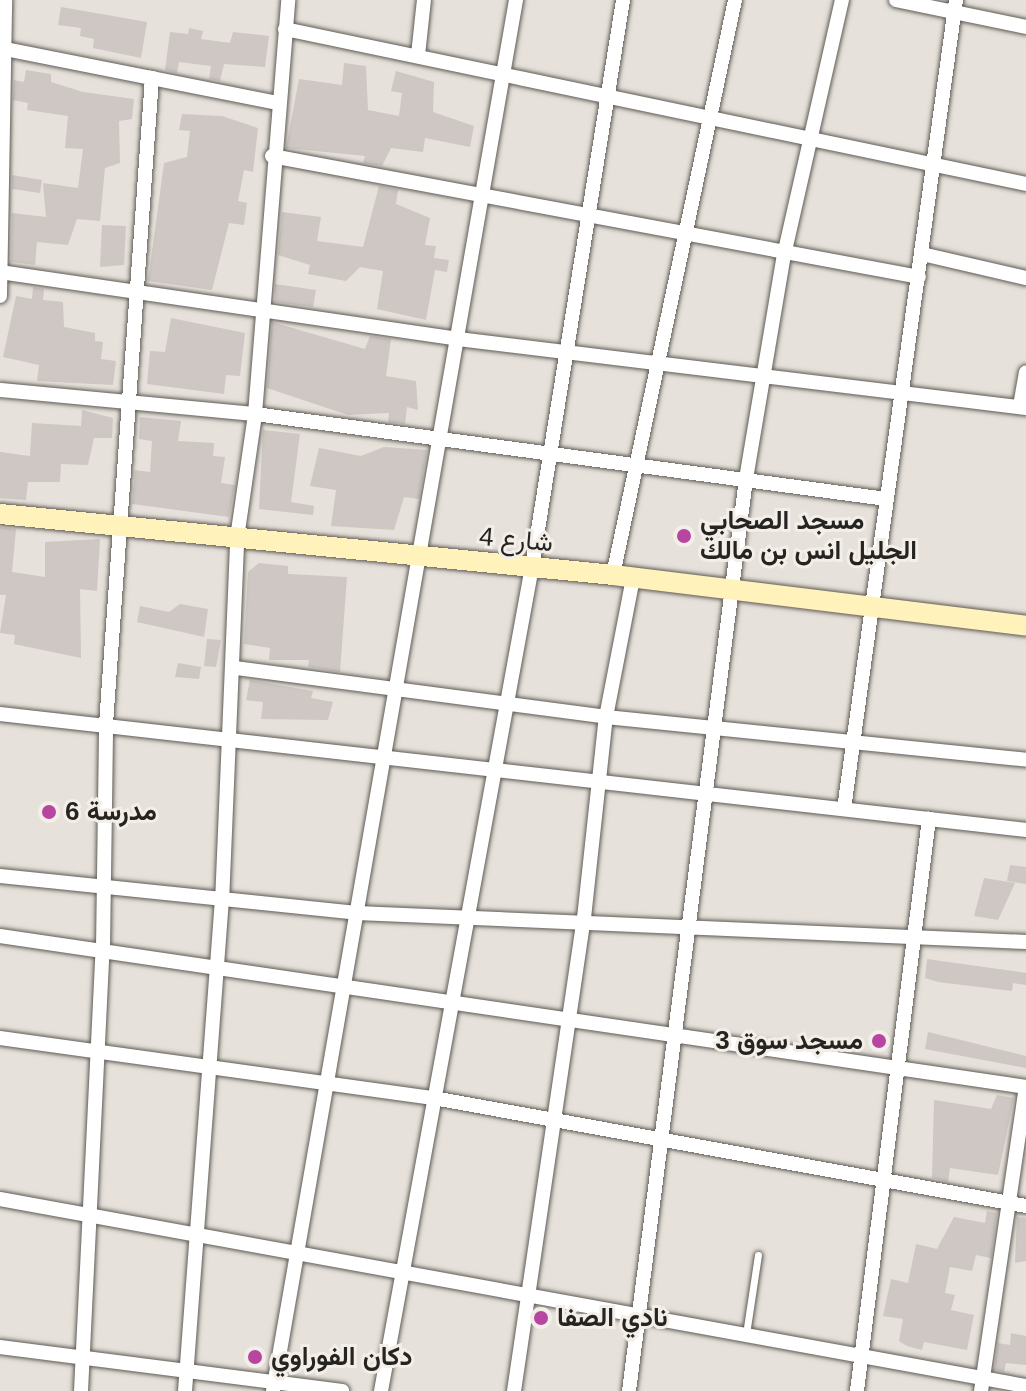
<!DOCTYPE html>
<html>
<head>
<meta charset="utf-8">
<style>
	body { margin:0 }
	#map { position:relative; width:1026px; height:1391px; overflow:hidden; background:#e6e1da; font-family:Arial,Vazirmatn,sans-serif }
	div>[style] { position:absolute }
	[style*='--x'] { left:calc(var(--x)*1px); top:calc(var(--y)*1px); width:calc(var(--w)*1px); rotate:calc(var(--a)*1deg) }
	.building>* { inset:0; background:#cec7c3 }
	.roads { filter:drop-shadow(0 0 2px #5f5b55) drop-shadow(0 0 2px #5f5b55) }
	.lane>* { height:7px; margin:-3.5px; padding:0 3.5px; transform-origin:3.5px; border-radius:3.5px; background:#fff }
	.street>* { height:14px; margin:-7px; padding:0 7px; transform-origin:7px; border-radius:7px; background:#fff }
	.secondary>* { height:20px; margin:-10px; padding:0 10px; transform-origin:10px; border-radius:10px; background:#fff2bb }
	.dots>* { width:22px; height:22px; translate:-50% -50%; box-sizing:border-box; border:4px solid #f3eee8; border-radius:50% }
	span { translate:-50% -50%; white-space:nowrap; text-align:center; line-height:1.15; -webkit-text-stroke:6px #f3eee8; paint-order:stroke }
	.poi-label { font-size:26px; color:#262421; font-weight:700 }
	.left { translate:0 -50%; text-align:left }
	.right { translate:-100% -50%; text-align:right }
	.street-label { font-size:26px; color:#262421 }
</style>
</head>
<body>
<div id="map">
	<div class="building">
		<div style="clip-path:polygon(61px 7px,147px 22px,141px 58px,93px 48px,94px 39px,80px 36px,81px 28px,58px 25px)"></div>
		<div style="clip-path:polygon(189px 28px,203px 31px,201px 39px,230px 43px,233px 32px,269px 36px,265px 67px,224px 64px,220px 81px,209px 79px,211px 66px,179px 62px,177px 73px,165px 70px,170px 32px,188px 34px)"></div>
		<div style="clip-path:polygon(344px 63px,366px 66px,368px 110px,399px 116px,402px 93px,391px 91px,396px 71px,434px 82px,433px 112px,474px 126px,470px 147px,425px 138px,423px 152px,391px 148px,382px 166px,363px 163px,365px 156px,286px 148px,299px 79px,342px 85px)"></div>
		<div style="clip-path:polygon(26px 70px,51px 74px,51px 82px,83px 92px,134px 99px,132px 119px,119px 121px,120px 163px,105px 168px,100px 221px,77px 219px,68px 245px,37px 242px,35px 265px,11px 262px,12px 213px,46px 217px,43px 183px,78px 188px,83px 149px,65px 148px,68px 116px,27px 110px,28px 103px,13px 100px,14px 80px,24px 82px)"></div>
		<div style="clip-path:polygon(182px 114px,222px 116px,258px 128px,253px 172px,244px 170px,238px 201px,247px 203px,244px 225px,229px 223px,212px 290px,148px 281px,164px 163px,187px 157px,190px 131px,179px 130px)"></div>
		<div style="clip-path:polygon(12px 175px,42px 180px,40px 193px,12px 189px)"></div>
		<div style="clip-path:polygon(379px 186px,398px 190px,396px 204px,430px 218px,425px 245px,436px 246px,434px 258px,449px 260px,447px 272px,435px 270px,426px 320px,377px 309px,383px 271px,360px 267px,346px 281px,308px 274px,310px 265px,278px 255px,282px 212px,321px 217px,317px 241px,363px 247px)"></div>
		<div style="clip-path:polygon(102px 225px,126px 226px,124px 265px,100px 267px)"></div>
		<div style="clip-path:polygon(275px 284px,316px 290px,313px 307px,275px 302px)"></div>
		<div style="clip-path:polygon(33px 287px,44px 289px,43px 300px,63px 302px,64px 327px,95px 333px,95px 341px,103px 342px,101px 359px,116px 361px,113px 385px,37px 381px,39px 365px,3px 357px,16px 296px,32px 299px)"></div>
		<div style="clip-path:polygon(171px 318px,245px 333px,240px 376px,226px 375px,224px 394px,147px 384px,150px 351px,165px 352px)"></div>
		<div style="clip-path:polygon(272px 322px,365px 349px,370px 336px,391px 339px,386px 376px,416px 381px,418px 410px,407px 407px,405px 424px,388px 422px,389px 413px,348px 415px,267px 388px)"></div>
		<div style="clip-path:polygon(82px 410px,113px 418px,112px 438px,94px 438px,88px 465px,61px 464px,60px 482px,28px 482px,26px 500px,0 498px,0 452px,30px 456px,32px 423px,81px 426px)"></div>
		<div style="clip-path:polygon(140px 417px,181px 421px,178px 441px,214px 443px,213px 456px,225px 457px,221px 483px,235px 485px,229px 517px,132px 504px,135px 470px,150px 472px,152px 441px,139px 439px)"></div>
		<div style="clip-path:polygon(263px 430px,300px 434px,291px 502px,314px 506px,313px 515px,259px 509px)"></div>
		<div style="clip-path:polygon(384px 447px,427px 450px,419px 499px,404px 497px,394px 530px,331px 526px,336px 490px,310px 486px,319px 448px,361px 456px)"></div>
		<div style="clip-path:polygon(0 527px,16px 529px,12px 572px,45px 577px,45px 542px,100px 539px,97px 591px,80px 589px,81px 658px,14px 644px,15px 635px,0 633px,6px 595px,0 595px)"></div>
		<div style="clip-path:polygon(259px 563px,288px 566px,288px 574px,347px 577px,340px 672px,308px 667px,309px 660px,269px 660px,270px 648px,244px 644px,248px 572px)"></div>
		<div style="clip-path:polygon(180px 604px,208px 609px,204px 637px,137px 622px,140px 606px,169px 612px)"></div>
		<div style="clip-path:polygon(207px 639px,221px 640px,216px 667px,204px 666px)"></div>
		<div style="clip-path:polygon(178px 663px,201px 667px,199px 679px,175px 677px)"></div>
		<div style="clip-path:polygon(250px 680px,313px 691px,311px 698px,333px 702px,328px 720px,261px 719px,263px 702px,246px 700px)"></div>
		<div style="clip-path:polygon(1010px 865px,1026px 867px,1026px 884px,1007px 881px)"></div>
		<div style="clip-path:polygon(984px 878px,1015px 883px,998px 920px,974px 916px)"></div>
		<div style="clip-path:polygon(927px 959px,1026px 973px,1026px 985px,1013px 983px,1012px 991px,938px 982px,925px 978px)"></div>
		<div style="clip-path:polygon(928px 1032px,1026px 1056px,1026px 1068px,925px 1049px)"></div>
		<div style="clip-path:polygon(997px 1095px,1014px 1098px,998px 1175px,950px 1168px,948px 1182px,932px 1178px,934px 1100px,991px 1109px)"></div>
		<div style="clip-path:polygon(987px 1211px,997px 1213px,991px 1258px,976px 1255px,972px 1271px,950px 1267px,945px 1293px,955px 1295px,951px 1310px,974px 1315px,967px 1350px,924px 1342px,922px 1350px,907px 1346px,899px 1341px,903px 1319px,883px 1316px,891px 1279px,908px 1283px,916px 1244px,937px 1249px,954px 1217px,985px 1223px)"></div>
		<div style="clip-path:polygon(1017px 1217px,1026px 1218px,1026px 1261px,1015px 1263px)"></div>
		<div style="clip-path:polygon(1011px 1333px,1026px 1336px,1026px 1365px,1006px 1363px,1004px 1372px,994px 1370px,998px 1343px,1010px 1345px)"></div>
	</div>
	<div class="roads">
		<div class="lane">
			<div style="--x:746;--y:1334;--w:80;--a:-81.4"></div>
		</div>
		<div class="street">
			<div style="--x:896;--y:0;--w:133;--a:11.7"></div>
			<div style="--x:285;--y:29;--w:757;--a:11.81"></div>
			<div style="--x:0;--y:48;--w:283;--a:11.2"></div>
			<div style="--x:418;--y:55;--w:55;--a:-83.8"></div>
			<div style="--x:272;--y:156;--w:658;--a:10.59"></div>
			<div style="--x:922;--y:254;--w:107;--a:13"></div>
			<div style="--x:0;--y:272;--w:463;--a:8.3"></div>
			<div style="--x:458;--y:339;--w:572;--a:6.93"></div>
			<div style="--x:0;--y:296;--w:296;--a:-89"></div>
			<div style="--x:0;--y:390;--w:256;--a:5.4"></div>
			<div style="--x:255;--y:414;--w:637;--a:7.67"></div>
			<div style="--x:1020;--y:406;--w:34;--a:-80"></div>
			<div style="--x:613;--y:575;--w:588;--a:-78.02"></div>
			<div style="--x:236;--y:668;--w:373;--a:7.5"></div>
			<div style="--x:606;--y:717;--w:422;--a:5.8"></div>
			<div style="--x:0;--y:714;--w:1033;--a:6.45"></div>
			<div style="--x:844;--y:809;--w:817;--a:-82.12"></div>
			<div style="--x:0;--y:876;--w:359;--a:5.9"></div>
			<div style="--x:357;--y:913;--w:670;--a:2.48"></div>
			<div style="--x:0;--y:936;--w:1037;--a:8.37"></div>
			<div style="--x:0;--y:1038;--w:443;--a:7.9"></div>
			<div style="--x:439;--y:1099;--w:597;--a:10.33"></div>
			<div style="--x:0;--y:1199;--w:1043;--a:10.33"></div>
			<div style="--x:0;--y:1347;--w:345;--a:7.3"></div>
			<div style="--x:81;--y:1391;--w:444;--a:-87.2"></div>
			<div style="--x:103;--y:948;--w:224;--a:-89.2"></div>
			<div style="--x:106;--y:724;--w:648;--a:-85.93"></div>
			<div style="--x:185;--y:1391;--w:489;--a:-85.7"></div>
			<div style="--x:222;--y:903;--w:365;--a:-87.6"></div>
			<div style="--x:237;--y:538;--w:125;--a:-81.7"></div>
			<div style="--x:255;--y:414;--w:415;--a:-85.4"></div>
			<div style="--x:273;--y:1391;--w:1412;--a:-80.09"></div>
			<div style="--x:381;--y:1391;--w:838;--a:-79.62"></div>
			<div style="--x:532;--y:567;--w:574;--a:-80.88"></div>
			<div style="--x:514;--y:1391;--w:478;--a:-81.6"></div>
			<div style="--x:584;--y:918;--w:202;--a:-83.8"></div>
			<div style="--x:606;--y:717;--w:142;--a:-79"></div>
			<div style="--x:629;--y:1391;--w:919;--a:-82.69"></div>
			<div style="--x:746;--y:479;--w:227;--a:-80.4"></div>
			<div style="--x:784;--y:255;--w:262;--a:-77.2"></div>
			<div style="--x:857;--y:1391;--w:577;--a:-82.83"></div>
			<div style="--x:981;--y:1391;--w:306;--a:-81.6"></div>
		</div>
		<div class="secondary">
			<div style="--x:0;--y:514;--w:616;--a:5.68"></div>
			<div style="--x:613;--y:575;--w:416;--a:7"></div>
		</div>
	</div>
	<div class="dots">
		<div style="left:684px;top:536px;background:#b746a1"></div>
		<div style="left:49px;top:812px;background:#b746a1"></div>
		<div style="left:879px;top:1041px;background:#b746a1"></div>
		<div style="left:541px;top:1318px;background:#b746a1"></div>
		<div style="left:255px;top:1357px;background:#b746a1"></div>
	</div>
	<div class="poi-label">
		<span class="left" style="left:700px;top:536px">مسجد الصحابي<br>الجليل انس بن مالك</span>
		<span class="left" style="left:65px;top:812px">مدرسة 6</span>
		<span class="right" style="left:863px;top:1041px">مسجد سوق 3</span>
		<span class="left" style="left:557px;top:1318px">نادي الصفا</span>
		<span class="left" style="left:271px;top:1357px">دكان الفوراوي</span>
	</div>
	<div class="street-label">
		<span style="left:516px;top:540px;rotate:5deg">شارع 4</span>
	</div>
</div>
</body>
</html>
